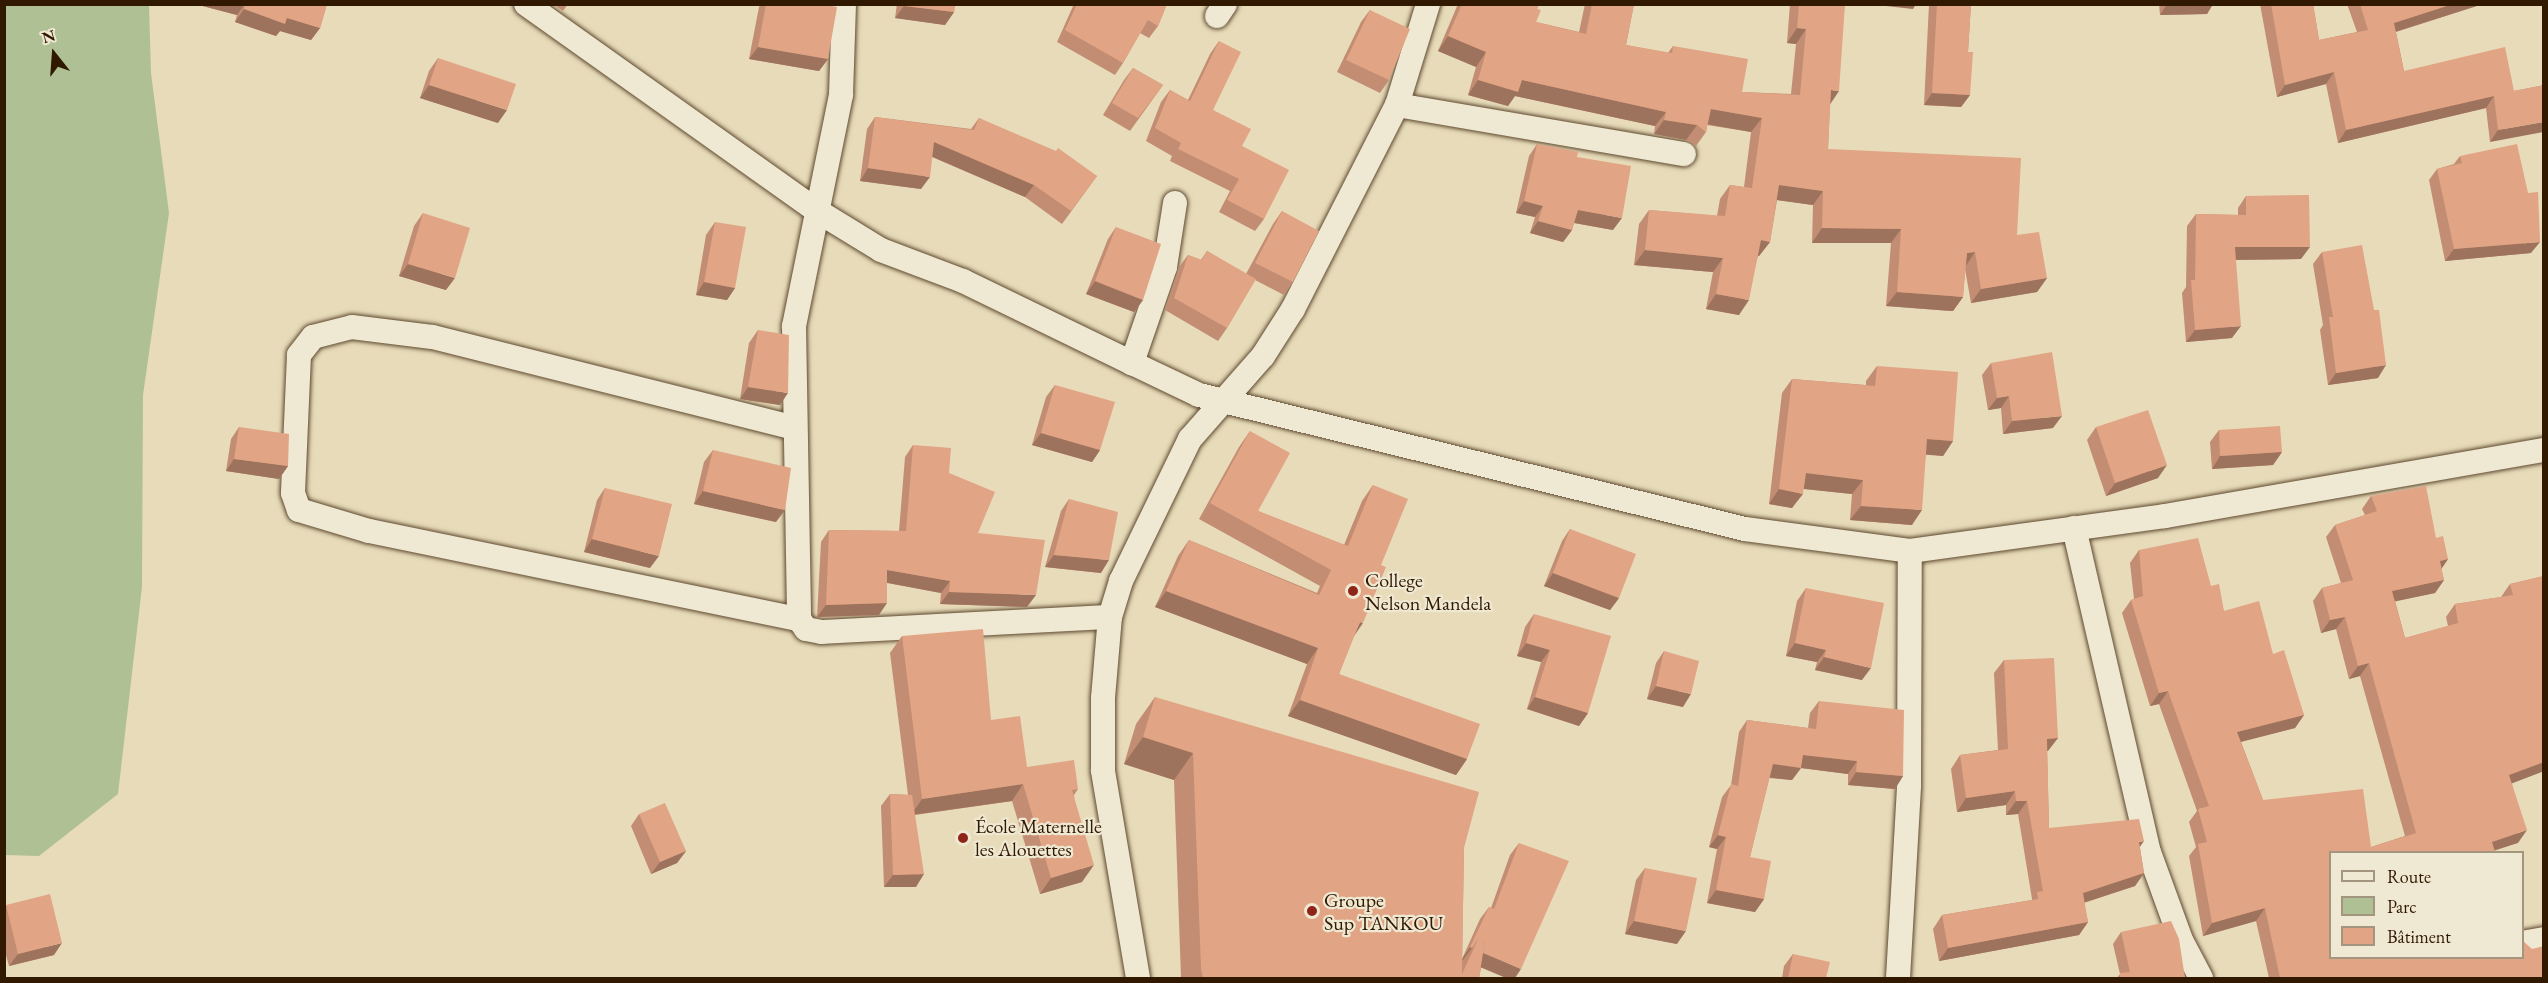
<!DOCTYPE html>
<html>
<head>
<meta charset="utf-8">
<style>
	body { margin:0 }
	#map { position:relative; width:2548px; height:983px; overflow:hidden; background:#e7dbb9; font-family:"EB Garamond",serif }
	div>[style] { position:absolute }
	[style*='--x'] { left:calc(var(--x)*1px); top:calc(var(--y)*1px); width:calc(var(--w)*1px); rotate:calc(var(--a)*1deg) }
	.green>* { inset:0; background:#afc194 }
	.roads { filter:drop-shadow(0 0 2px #5e492f) drop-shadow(0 0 2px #5e492f) }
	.street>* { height:24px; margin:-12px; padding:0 12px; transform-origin:12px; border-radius:12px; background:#efe8d2 }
	.wall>* { inset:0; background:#c28d72 }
	.shaded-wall>* { inset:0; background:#9e735d }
	.building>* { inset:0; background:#e1a485 }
	.dots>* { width:16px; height:16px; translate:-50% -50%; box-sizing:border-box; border:3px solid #efe8d2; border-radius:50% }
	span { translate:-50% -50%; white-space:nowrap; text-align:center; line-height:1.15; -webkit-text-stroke:4.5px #efe8d2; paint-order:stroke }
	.poi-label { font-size:20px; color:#311801 }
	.left { translate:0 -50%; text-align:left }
	.frame { position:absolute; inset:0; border:6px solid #311801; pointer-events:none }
	.legend { position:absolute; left:2329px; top:851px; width:195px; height:108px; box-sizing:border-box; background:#efe8d2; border:2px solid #a3957e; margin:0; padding:8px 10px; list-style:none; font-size:18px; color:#311801 }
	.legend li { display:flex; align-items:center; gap:12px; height:30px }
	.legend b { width:30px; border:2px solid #a3957e }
	.north { position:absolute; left:24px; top:24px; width:60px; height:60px; -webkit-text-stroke:4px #efe8d2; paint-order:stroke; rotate:343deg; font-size:16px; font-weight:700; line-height:24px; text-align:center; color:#311801 }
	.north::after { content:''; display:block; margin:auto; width:21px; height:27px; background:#311801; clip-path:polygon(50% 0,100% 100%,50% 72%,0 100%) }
</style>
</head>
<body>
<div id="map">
	<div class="green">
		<div style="clip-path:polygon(5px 4px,149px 5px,151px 73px,169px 213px,143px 395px,142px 587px,118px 794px,39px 856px,4px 855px)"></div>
	</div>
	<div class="roads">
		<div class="street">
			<div style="--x:526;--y:4;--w:359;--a:35.4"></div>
			<div style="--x:819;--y:212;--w:73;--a:31.5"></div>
			<div style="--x:881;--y:250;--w:88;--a:20.7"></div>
			<div style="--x:963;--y:281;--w:188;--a:25.9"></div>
			<div style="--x:844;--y:4;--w:91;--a:91.9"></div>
			<div style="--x:841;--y:95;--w:236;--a:101.5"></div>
			<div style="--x:794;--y:326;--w:293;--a:89"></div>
			<div style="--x:799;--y:619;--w:12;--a:55"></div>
			<div style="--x:806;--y:629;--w:16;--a:11"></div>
			<div style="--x:822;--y:632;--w:288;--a:-3"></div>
			<div style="--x:1217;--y:16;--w:14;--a:-56"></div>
			<div style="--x:1397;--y:105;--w:291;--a:9.7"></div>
			<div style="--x:1175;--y:203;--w:65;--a:98.9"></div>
			<div style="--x:1165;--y:267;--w:102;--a:109"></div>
			<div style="--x:1132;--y:363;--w:74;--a:25.5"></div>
			<div style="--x:1199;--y:395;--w:562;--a:13.79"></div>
			<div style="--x:1745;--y:529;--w:166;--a:7.6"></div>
			<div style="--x:1910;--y:551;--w:257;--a:-7.8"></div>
			<div style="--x:2165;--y:516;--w:385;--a:-9.9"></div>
			<div style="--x:795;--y:428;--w:374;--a:-165.9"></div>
			<div style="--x:432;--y:337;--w:81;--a:-172.9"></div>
			<div style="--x:352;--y:327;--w:40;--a:165.6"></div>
			<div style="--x:313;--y:337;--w:23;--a:128"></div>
			<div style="--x:299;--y:355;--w:138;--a:92.5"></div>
			<div style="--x:293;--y:493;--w:18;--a:71"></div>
			<div style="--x:299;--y:510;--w:73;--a:16.7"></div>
			<div style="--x:369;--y:531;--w:439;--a:11.6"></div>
			<div style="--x:2074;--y:528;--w:333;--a:77"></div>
			<div style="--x:2149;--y:852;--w:94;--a:70"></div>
			<div style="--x:2181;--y:940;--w:43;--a:62.2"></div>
			<div style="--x:2522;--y:943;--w:22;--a:-10"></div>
			<div style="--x:1138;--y:978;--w:211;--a:-99.6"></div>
			<div style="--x:1103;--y:770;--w:72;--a:-90"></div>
			<div style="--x:1103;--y:698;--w:81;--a:-85.1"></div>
			<div style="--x:1110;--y:617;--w:38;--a:-73"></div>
			<div style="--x:1121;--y:581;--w:158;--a:-64.1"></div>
			<div style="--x:1190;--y:439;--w:111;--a:-48.7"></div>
			<div style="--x:1263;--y:356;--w:56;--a:-57.4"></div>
			<div style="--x:1293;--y:309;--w:229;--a:-63"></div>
			<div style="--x:1397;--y:105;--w:106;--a:-72.9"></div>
			<div style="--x:1898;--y:978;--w:193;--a:-86.7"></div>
			<div style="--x:1909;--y:785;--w:234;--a:-89.8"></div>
		</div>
	</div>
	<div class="wall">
		<div style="clip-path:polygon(195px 4px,327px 4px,320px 28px,311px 40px,280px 31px,276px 36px,235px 22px,237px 15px)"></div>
		<div style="clip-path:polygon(553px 4px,568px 4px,563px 11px)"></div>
		<div style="clip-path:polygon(761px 4px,823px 4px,828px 59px,819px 71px,749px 59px,759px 7px)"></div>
		<div style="clip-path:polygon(897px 4px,955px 4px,954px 12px,945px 25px,895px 18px)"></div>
		<div style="clip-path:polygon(1074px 4px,1167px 4px,1158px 26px,1149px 38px,1140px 33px,1123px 63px,1115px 75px,1057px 42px)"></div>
		<div style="clip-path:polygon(1458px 4px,1539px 4px,1537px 9px,1536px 22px,1579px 32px,1585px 4px,1634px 4px,1626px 45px,1668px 53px,1673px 46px,1742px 92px,1791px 94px,1796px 44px,1787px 43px,1790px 4px,1845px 4px,1830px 104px,1828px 149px,2017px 235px,2047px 278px,2037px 292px,1971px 303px,1965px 269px,1963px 297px,1953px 311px,1886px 306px,1891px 243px,1812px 243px,1813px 205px,1777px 200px,1770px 242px,1759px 256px,1758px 256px,1739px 315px,1706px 309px,1713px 272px,1634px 265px,1639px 224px,1649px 210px,1717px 216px,1720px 199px,1730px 185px,1744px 187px,1751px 132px,1707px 125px,1706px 132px,1696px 146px,1686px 140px,1654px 134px,1655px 126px,1515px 96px,1508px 106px,1468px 95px,1476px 67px,1438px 51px)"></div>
		<div style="clip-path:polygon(1929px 4px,1971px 4px,1968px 52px,1970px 95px,1961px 107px,1924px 105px)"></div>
		<div style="clip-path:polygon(2159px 4px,2213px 4px,2207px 14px,2160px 15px)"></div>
		<div style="clip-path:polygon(2260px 4px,2313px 4px,2319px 40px,2357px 32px,2347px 4px,2483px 4px,2396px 32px,2404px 71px,2514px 91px,2544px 85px,2490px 142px,2486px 108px,2338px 143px,2326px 84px,2277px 97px)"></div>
		<div style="clip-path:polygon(1370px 10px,1389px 80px,1380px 93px,1337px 72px,1361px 22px)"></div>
		<div style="clip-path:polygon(1219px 41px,1213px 110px,1242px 146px,1264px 219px,1255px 231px,1219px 212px,1230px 191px,1170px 161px,1172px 156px,1146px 141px,1161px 102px,1170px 90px,1188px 100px,1210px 54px)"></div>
		<div style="clip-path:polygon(438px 58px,498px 123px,420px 98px,429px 71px)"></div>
		<div style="clip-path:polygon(1133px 68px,1163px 85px,1130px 131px,1103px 115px,1124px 80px)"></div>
		<div style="clip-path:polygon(875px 117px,971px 129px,979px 118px,1097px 176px,1062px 224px,1025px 197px,932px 157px,921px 189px,860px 181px,867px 129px)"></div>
		<div style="clip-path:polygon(1537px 144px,1577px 157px,1613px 230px,1574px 223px,1572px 230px,1563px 242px,1530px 233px,1535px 217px,1516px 213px,1529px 156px)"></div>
		<div style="clip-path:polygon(2460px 156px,2531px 253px,2445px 261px,2429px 180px,2437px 169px,2454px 164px)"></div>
		<div style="clip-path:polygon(2246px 196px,2301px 259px,2236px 260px,2232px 338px,2186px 342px,2182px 293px,2186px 287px,2187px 226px,2196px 214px,2238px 215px,2238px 208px)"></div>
		<div style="clip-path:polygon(1282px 211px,1293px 282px,1284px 295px,1255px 280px,1227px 328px,1218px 341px,1165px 310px,1179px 267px,1188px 255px,1201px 260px,1207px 251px,1246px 274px,1273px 224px)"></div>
		<div style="clip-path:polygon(423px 213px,446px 290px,399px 276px,414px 226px)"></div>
		<div style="clip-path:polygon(715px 222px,735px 288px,727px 300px,696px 295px,706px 235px)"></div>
		<div style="clip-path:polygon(1116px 227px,1143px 300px,1134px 312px,1086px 294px,1108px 239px)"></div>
		<div style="clip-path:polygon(2322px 252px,2374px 310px,2378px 378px,2328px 385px,2320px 330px,2323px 325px,2313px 264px)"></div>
		<div style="clip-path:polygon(758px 330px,780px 405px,740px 399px,749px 343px)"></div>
		<div style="clip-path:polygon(1991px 363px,2053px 428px,2003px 434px,2001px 408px,1988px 410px,1982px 375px)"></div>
		<div style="clip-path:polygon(1877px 366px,1953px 441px,1943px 456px,1926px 454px,1912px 525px,1850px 520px,1852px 494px,1803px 489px,1792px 508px,1769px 504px,1782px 393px,1792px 379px,1866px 385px,1866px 381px)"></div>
		<div style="clip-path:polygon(1055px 385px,1100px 450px,1092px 462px,1032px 445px,1046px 397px)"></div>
		<div style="clip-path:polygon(239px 427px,288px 466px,279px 479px,226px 471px,231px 439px)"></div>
		<div style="clip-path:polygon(2096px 427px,2158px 478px,2106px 496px,2087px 440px)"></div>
		<div style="clip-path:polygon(2219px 430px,2282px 452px,2273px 465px,2212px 469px,2210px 442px)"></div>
		<div style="clip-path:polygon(1250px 431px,1258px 511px,1344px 545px,1362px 501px,1373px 485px,1381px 565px,1339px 674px,1467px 759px,1456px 775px,1288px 716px,1307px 664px,1155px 607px,1178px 556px,1189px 540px,1317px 593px,1320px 586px,1199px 519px,1239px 447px)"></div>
		<div style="clip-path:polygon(913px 445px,949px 473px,978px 533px,1027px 607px,940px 604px,941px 593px,887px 583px,879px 615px,817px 617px,821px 542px,829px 530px,899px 531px,905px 457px)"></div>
		<div style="clip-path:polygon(713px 450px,776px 522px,694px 504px,704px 462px)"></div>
		<div style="clip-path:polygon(605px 488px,650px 568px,584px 552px,597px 500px)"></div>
		<div style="clip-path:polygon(2371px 496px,2436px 538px,2448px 559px,2441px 569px,2444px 580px,2435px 593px,2395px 601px,2405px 638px,2448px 626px,2446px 617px,2455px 604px,2501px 597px,2510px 584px,2544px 576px,2544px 771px,2512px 783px,2518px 843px,2331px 852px,2544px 978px,2269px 978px,2256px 921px,2203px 936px,2189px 856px,2196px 847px,2189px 822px,2197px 811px,2159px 704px,2150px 706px,2122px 613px,2131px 600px,2134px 599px,2130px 563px,2139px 550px,2211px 586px,2224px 611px,2273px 654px,2304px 715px,2295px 728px,2241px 742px,2263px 800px,2371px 847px,2405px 836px,2360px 676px,2349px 679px,2336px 629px,2321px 633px,2313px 601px,2322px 588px,2341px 583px,2326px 537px,2335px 525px,2365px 515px,2362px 509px)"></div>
		<div style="clip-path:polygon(1069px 499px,1101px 573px,1045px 567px,1061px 511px)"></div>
		<div style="clip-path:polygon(1570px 529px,1619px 598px,1610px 610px,1544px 586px,1562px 541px)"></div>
		<div style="clip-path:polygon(1806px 588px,1862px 680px,1815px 670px,1817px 662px,1786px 656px,1797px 601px)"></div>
		<div style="clip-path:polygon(1534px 614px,1588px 713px,1579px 726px,1527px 709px,1541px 662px,1517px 656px,1525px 627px)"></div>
		<div style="clip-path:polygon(902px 636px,991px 720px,1027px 767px,1078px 789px,1074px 795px,1082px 882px,1040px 894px,1012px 801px,915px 815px,916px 887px,884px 887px,881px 806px,890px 794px,908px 795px,890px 653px)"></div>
		<div style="clip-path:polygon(1664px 651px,1683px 707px,1647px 699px,1656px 663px)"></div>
		<div style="clip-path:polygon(2004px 660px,2058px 738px,2047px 751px,2049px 828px,2140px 848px,2144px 873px,2135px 886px,2084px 903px,2088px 922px,2079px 935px,1939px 961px,1933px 929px,1942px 915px,2032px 900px,2032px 899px,2018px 814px,2006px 815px,2006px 805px,1957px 812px,1951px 769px,1960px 755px,1998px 750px,1994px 673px)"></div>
		<div style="clip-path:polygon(1155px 697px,1464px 848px,1462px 959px,1480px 919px,1489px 907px,1491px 908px,1510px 855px,1519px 843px,1481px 968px,1479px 978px,1181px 978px,1174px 780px,1124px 764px,1136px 724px)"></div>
		<div style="clip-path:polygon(1819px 701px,1903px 776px,1895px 789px,1848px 785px,1848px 774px,1801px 768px,1792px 780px,1769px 778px,1750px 857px,1764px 899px,1755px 912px,1707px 903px,1717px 849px,1709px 847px,1722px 797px,1731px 785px,1739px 732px,1747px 720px,1808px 728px,1810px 713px)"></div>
		<div style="clip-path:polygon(639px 814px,686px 851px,677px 863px,651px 874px,631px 826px)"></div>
		<div style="clip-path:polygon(1645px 868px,1677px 944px,1625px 934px,1636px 880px)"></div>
		<div style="clip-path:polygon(6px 905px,54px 955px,9px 966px,4px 948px,4px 907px)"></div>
		<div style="clip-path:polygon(2121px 932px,2185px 978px,2117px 978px,2120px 974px,2113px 944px)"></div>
		<div style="clip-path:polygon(1793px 954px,1826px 978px,1782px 978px,1784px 966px)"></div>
	</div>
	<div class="shaded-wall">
		<div style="clip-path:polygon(195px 4px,245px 4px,237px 15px)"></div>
		<div style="clip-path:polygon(1868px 4px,1916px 4px,1913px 9px)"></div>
		<div style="clip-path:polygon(2167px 4px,2213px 4px,2207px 14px,2160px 15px)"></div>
		<div style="clip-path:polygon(2453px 4px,2483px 4px,2385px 35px,2394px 23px)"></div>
		<div style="clip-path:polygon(904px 6px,954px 12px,945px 25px,895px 18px)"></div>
		<div style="clip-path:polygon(244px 9px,287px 18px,320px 28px,311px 40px,280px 31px,276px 36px,235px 22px)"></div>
		<div style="clip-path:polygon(1797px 28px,1806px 29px,1796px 44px,1787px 43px)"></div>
		<div style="clip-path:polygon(1448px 36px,1486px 52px,1476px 67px,1438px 51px)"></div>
		<div style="clip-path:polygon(758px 47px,828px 59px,819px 71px,749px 59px)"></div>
		<div style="clip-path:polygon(2334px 72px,2326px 84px,2277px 97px,2285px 85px)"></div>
		<div style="clip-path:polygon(1478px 80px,1522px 80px,1666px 112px,1655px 126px,1515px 96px,1508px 106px,1468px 95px)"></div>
		<div style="clip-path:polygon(429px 85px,507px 110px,498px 123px,420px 98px)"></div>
		<div style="clip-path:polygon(1831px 90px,1839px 91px,1829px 106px)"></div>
		<div style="clip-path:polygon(1932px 93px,1970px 95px,1961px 107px,1924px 105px)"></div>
		<div style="clip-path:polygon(2494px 96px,2486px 108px,2338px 143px,2346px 130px)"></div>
		<div style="clip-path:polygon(1711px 109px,1762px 118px,1751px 132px,1701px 123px)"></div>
		<div style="clip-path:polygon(1664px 120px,1697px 125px,1686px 140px,1654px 134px)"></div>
		<div style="clip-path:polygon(2544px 122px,2544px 132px,2490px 142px,2498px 130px)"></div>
		<div style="clip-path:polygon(934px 142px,1034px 185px,1025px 197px,926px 154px)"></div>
		<div style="clip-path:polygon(868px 168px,930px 177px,921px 189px,860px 181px)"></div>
		<div style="clip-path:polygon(1779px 185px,1823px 191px,1813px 205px,1769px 199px)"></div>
		<div style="clip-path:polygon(1524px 201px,1543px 206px,1535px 217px,1516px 213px)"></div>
		<div style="clip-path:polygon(1578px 210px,1622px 218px,1613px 230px,1569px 222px)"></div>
		<div style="clip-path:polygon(1538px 221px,1572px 230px,1563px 242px,1530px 233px)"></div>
		<div style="clip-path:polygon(1822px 228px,1901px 229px,1891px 243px,1812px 243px)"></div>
		<div style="clip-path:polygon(1761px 240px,1770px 242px,1759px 256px,1751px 255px)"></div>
		<div style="clip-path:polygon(2540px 242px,2531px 253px,2445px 261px,2454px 249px)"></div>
		<div style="clip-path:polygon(2235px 247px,2310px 247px,2301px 259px,2226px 260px)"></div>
		<div style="clip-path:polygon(1645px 250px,1723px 258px,1713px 272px,1634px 265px)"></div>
		<div style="clip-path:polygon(1975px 252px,1965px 267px,1967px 253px)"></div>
		<div style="clip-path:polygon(408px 264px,455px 278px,446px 290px,399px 276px)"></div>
		<div style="clip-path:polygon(2047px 278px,2037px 292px,1971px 303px,1981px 289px)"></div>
		<div style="clip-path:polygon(1095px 281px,1143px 300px,1134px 312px,1086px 294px)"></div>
		<div style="clip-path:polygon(704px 282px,735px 288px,727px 300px,696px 295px)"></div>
		<div style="clip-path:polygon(1897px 292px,1963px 297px,1953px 311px,1886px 306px)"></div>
		<div style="clip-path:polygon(1716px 294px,1749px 300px,1739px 315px,1706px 309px)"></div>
		<div style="clip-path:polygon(2241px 326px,2232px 338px,2186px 342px,2195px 330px)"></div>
		<div style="clip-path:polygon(2386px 365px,2378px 378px,2328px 385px,2336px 373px)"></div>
		<div style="clip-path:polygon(748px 387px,788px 393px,780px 405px,740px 399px)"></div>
		<div style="clip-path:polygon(2009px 396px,2001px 408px,1988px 410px,1997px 398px)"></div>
		<div style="clip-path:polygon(2062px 416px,2053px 428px,2003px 434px,2012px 421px)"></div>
		<div style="clip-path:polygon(1041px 433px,1100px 450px,1092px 462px,1032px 445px)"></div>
		<div style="clip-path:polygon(1927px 439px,1953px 441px,1943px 456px,1917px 454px)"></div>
		<div style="clip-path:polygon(2282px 452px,2273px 465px,2212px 469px,2220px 456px)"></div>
		<div style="clip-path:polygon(234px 459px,288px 466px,279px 479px,226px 471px)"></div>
		<div style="clip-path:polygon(2167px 465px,2158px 478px,2106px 496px,2115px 483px)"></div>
		<div style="clip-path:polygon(1806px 473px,1863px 480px,1852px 494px,1796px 488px)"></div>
		<div style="clip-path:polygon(1779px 489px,1803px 494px,1792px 508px,1769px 504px)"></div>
		<div style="clip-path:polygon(703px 491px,785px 510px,776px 522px,694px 504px)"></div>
		<div style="clip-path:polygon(1861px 506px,1922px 510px,1912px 525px,1850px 520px)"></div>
		<div style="clip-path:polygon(592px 539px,659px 556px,650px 568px,584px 552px)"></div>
		<div style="clip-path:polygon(1054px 555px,1109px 560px,1101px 573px,1045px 567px)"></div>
		<div style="clip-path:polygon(2448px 559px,2440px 571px,2440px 561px)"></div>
		<div style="clip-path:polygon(887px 570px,950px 581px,941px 593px,878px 581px)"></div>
		<div style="clip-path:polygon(1553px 573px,1619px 598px,1610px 610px,1544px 586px)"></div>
		<div style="clip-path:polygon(2444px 580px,2435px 593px,2383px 604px,2392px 591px)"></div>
		<div style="clip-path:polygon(1166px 591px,1318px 648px,1307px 664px,1155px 607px)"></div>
		<div style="clip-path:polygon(949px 592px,1036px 595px,1027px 607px,940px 604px)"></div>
		<div style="clip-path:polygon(887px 603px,879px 615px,817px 617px,826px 605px)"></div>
		<div style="clip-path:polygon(2345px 617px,2336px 629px,2321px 633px,2330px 620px)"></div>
		<div style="clip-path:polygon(1360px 622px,1363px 623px,1352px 639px)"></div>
		<div style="clip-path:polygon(1526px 643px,1550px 650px,1541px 662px,1517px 656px)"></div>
		<div style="clip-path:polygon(1795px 643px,1826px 650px,1817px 662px,1786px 656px)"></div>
		<div style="clip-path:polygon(1824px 657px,1871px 668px,1862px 680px,1815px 670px)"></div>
		<div style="clip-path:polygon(2369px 663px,2360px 676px,2349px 679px,2358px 666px)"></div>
		<div style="clip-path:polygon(1656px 686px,1691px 694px,1683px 707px,1647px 699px)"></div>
		<div style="clip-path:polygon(2168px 691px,2159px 704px,2150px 706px,2159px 693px)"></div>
		<div style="clip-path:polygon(1535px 697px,1588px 713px,1579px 726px,1527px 709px)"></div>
		<div style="clip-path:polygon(1300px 700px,1467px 759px,1456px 775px,1288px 716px)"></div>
		<div style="clip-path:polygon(2304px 715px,2295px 728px,2228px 745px,2237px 732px)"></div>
		<div style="clip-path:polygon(1143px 737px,1193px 753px,1174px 780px,1124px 764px)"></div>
		<div style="clip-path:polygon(2058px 738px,2048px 751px,2038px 752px,2047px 739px)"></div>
		<div style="clip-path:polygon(1803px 755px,1857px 761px,1848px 774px,1801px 768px,1792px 780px,1764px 777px,1773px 764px)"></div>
		<div style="clip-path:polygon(2544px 762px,2544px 771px,2500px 788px,2509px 775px)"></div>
		<div style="clip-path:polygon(1856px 772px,1903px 776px,1895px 789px,1848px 785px)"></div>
		<div style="clip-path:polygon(1023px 784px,1012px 801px,911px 815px,922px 799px)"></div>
		<div style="clip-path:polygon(2015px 791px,2006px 805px,1957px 812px,1966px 798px)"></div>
		<div style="clip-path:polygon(2016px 801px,2027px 801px,2018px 814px,2006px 815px)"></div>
		<div style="clip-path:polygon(2527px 830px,2518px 843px,2490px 852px,2492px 842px)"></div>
		<div style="clip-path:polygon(1718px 835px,1726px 837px,1717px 849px,1709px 847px)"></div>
		<div style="clip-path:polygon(2144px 841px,2135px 854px,2139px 842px)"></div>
		<div style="clip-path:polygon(686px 851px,677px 863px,651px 874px,660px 862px)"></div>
		<div style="clip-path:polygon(1094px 865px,1082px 882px,1040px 894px,1051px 878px)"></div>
		<div style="clip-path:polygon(2144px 873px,2135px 886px,2073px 906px,2083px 893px)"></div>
		<div style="clip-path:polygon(924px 874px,916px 887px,884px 887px,893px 875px)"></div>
		<div style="clip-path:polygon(1716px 890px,1764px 899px,1755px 912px,1707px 903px)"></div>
		<div style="clip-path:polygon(2265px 908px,2256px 921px,2203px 936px,2212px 923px)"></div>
		<div style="clip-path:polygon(1634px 921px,1686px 931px,1677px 944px,1625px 934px)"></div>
		<div style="clip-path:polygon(2088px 922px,2079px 935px,1939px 961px,1948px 948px)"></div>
		<div style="clip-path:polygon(62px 943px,54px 955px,9px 966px,18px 954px)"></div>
		<div style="clip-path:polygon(1470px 947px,1472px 948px,1463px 960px,1462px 959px)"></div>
		<div style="clip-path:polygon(1474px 948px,1521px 969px,1515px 978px,1506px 978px,1468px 962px)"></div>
	</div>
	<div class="building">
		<div style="clip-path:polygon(245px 4px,327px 4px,320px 28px,287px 18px,285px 24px,244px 9px)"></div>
		<div style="clip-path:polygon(766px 4px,823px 4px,837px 7px,828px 59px,758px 47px)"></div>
		<div style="clip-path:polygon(904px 4px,955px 4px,954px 12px,904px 6px)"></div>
		<div style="clip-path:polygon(1077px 4px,1167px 4px,1158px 26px,1148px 20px,1123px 63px,1065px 30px)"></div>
		<div style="clip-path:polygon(1462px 4px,1539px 4px,1537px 9px,1541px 10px,1536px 22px,1586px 34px,1592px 4px,1634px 4px,1626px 45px,1672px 53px,1673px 46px,1748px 59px,1742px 92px,1800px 95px,1806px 29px,1797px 28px,1799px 4px,1845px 4px,1839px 91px,1831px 90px,1828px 149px,2021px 158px,2017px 235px,2039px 232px,2047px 278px,1981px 289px,1975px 252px,1967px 253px,1963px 297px,1897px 292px,1901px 229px,1822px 228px,1823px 191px,1779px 185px,1770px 242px,1761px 240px,1749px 300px,1716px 294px,1723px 258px,1645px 250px,1649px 210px,1725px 216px,1730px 185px,1752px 188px,1762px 118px,1711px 109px,1706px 132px,1697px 125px,1664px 120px,1666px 112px,1522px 80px,1518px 92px,1478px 80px,1486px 52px,1448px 36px)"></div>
		<div style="clip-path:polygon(1937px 4px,1971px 4px,1968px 52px,1973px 52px,1970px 95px,1932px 93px)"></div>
		<div style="clip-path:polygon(2271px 4px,2313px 4px,2319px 40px,2368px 30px,2360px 4px,2453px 4px,2394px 23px,2404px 71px,2505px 47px,2514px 91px,2544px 85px,2544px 122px,2498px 130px,2494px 96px,2346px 130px,2334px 72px,2285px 85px)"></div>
		<div style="clip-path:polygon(1370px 10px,1410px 29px,1389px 80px,1346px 60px)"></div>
		<div style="clip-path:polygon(1219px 41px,1241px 52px,1213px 110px,1251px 129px,1242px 146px,1289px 170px,1264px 219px,1227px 200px,1239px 179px,1178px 149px,1181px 143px,1155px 128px,1170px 90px,1190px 101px)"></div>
		<div style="clip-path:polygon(438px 58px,516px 84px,507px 110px,429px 85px)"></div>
		<div style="clip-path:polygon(1133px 68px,1163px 85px,1138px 118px,1112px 103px)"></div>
		<div style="clip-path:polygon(875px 117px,974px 130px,979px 118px,1056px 151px,1058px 148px,1097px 176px,1071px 211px,1034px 185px,934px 142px,930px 177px,868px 168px)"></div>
		<div style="clip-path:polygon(1537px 144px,1578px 152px,1577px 157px,1631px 166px,1622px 218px,1578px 210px,1572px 230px,1538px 221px,1543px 206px,1524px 201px)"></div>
		<div style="clip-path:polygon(2517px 144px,2528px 193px,2538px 192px,2540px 242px,2454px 249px,2437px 169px,2462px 163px,2460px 156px)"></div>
		<div style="clip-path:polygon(2309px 195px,2310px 247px,2235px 247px,2241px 326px,2195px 330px,2191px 280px,2195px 280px,2196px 214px,2246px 215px,2246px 196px)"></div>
		<div style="clip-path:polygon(1282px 211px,1319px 231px,1293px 282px,1255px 263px)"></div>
		<div style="clip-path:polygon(423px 213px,470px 228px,455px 278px,408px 264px)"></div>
		<div style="clip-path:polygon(715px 222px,746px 227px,735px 288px,704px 282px)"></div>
		<div style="clip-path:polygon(1116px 227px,1161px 244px,1143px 300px,1095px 281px)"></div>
		<div style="clip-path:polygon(2362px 245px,2374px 310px,2379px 310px,2386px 365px,2336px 373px,2329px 317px,2333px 317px,2322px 252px)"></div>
		<div style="clip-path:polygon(1207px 251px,1256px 279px,1227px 328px,1174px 298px,1188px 255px,1202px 260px)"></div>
		<div style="clip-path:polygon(758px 330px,789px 335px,788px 393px,748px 387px)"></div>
		<div style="clip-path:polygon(2052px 352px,2062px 416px,2012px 421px,2009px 396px,1997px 398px,1991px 363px)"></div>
		<div style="clip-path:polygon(1877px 366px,1958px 372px,1953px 441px,1927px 439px,1922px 510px,1861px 506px,1863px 480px,1806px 473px,1803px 494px,1779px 489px,1792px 379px,1875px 386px)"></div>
		<div style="clip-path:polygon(1055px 385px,1115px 402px,1100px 450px,1041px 433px)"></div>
		<div style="clip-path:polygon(2148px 410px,2167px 465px,2115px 483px,2096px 427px)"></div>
		<div style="clip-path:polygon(2280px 426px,2282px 452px,2220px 456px,2219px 430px)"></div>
		<div style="clip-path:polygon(239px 427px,289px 434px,288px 466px,234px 459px)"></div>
		<div style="clip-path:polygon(1250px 431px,1290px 453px,1258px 511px,1348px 546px,1373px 485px,1408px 499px,1381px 565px,1386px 567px,1363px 623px,1360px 622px,1339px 674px,1480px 724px,1467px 759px,1300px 700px,1318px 648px,1166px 591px,1189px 540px,1319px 595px,1331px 570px,1210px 503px)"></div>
		<div style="clip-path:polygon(913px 445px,951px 448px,949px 473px,995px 492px,978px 533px,1045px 540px,1036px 595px,949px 592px,950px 581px,887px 570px,887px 603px,826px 605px,829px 530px,906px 531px)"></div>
		<div style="clip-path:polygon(713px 450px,791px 468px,785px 510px,703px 491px)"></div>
		<div style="clip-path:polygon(2426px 486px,2436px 538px,2443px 536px,2448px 559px,2440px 561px,2444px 580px,2392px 591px,2405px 638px,2458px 623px,2455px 604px,2513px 595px,2510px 584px,2544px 576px,2544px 762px,2509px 775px,2527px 830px,2492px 842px,2495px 852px,2331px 852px,2331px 957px,2523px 957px,2523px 941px,2532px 949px,2544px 946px,2544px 978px,2280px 978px,2265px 908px,2212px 923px,2198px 844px,2207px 842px,2198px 809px,2209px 806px,2168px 691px,2159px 693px,2131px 600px,2143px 596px,2139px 550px,2198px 538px,2211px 586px,2219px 584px,2224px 611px,2259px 601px,2273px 654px,2284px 650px,2304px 715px,2237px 732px,2263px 800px,2363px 789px,2371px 847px,2416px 833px,2369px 663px,2358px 666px,2345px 617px,2330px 620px,2322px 588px,2353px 580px,2335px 525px,2377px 511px,2371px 496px)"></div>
		<div style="clip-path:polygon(605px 488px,672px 504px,659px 556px,592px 539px)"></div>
		<div style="clip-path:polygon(1069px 499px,1118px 512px,1109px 560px,1054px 555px)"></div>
		<div style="clip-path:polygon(1570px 529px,1636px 554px,1619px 598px,1553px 573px)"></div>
		<div style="clip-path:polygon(1806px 588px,1884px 603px,1871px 668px,1824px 657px,1826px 650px,1795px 643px)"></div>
		<div style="clip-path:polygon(1534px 614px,1611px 636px,1588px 713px,1535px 697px,1550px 650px,1526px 643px)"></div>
		<div style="clip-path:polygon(983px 629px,991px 720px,1020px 716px,1027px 767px,1074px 760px,1078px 789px,1072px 790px,1094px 865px,1051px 878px,1023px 784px,922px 799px,902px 636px)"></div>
		<div style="clip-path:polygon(1664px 651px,1699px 661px,1691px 694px,1656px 686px)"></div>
		<div style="clip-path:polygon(2054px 658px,2058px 738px,2047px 739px,2049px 828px,2139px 819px,2144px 841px,2139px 842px,2144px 873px,2083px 893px,2088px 922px,1948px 948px,1942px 915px,2038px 899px,2037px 892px,2043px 891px,2027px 801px,2016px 801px,2015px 791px,1966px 798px,1960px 755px,2008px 749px,2004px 660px)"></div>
		<div style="clip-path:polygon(1155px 697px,1479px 792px,1464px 848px,1462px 974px,1478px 939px,1485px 941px,1479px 978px,1203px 978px,1201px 969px,1193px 753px,1143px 737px)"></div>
		<div style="clip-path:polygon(1819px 701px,1904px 710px,1903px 776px,1856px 772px,1857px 761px,1803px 755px,1801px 768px,1773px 764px,1750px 857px,1771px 861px,1764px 899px,1716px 890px,1726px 837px,1718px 835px,1731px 784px,1738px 786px,1747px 720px,1816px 729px)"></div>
		<div style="clip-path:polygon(890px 794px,912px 795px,924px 874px,893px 875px)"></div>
		<div style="clip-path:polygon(665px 803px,686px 851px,660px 862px,639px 814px)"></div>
		<div style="clip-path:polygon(1519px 843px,1569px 861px,1521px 969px,1483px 953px,1485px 941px,1478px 939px,1472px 948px,1470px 947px,1489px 907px,1494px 909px)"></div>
		<div style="clip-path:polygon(1645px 868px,1697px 878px,1686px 931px,1634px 921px)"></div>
		<div style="clip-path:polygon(50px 894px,62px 943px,18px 954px,6px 905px)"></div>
		<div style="clip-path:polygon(2171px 921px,2179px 939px,2185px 978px,2120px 978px,2120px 973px,2130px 972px,2121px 932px)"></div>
		<div style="clip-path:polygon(1793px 954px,1830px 962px,1826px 978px,1788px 978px)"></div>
	</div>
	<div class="dots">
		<div style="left:1353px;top:591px;background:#8f2418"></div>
		<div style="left:963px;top:838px;background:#8f2418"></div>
		<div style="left:1312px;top:911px;background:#8f2418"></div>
	</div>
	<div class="poi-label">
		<span class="left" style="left:1365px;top:592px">College<br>Nelson Mandela</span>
		<span class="left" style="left:975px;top:838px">École Maternelle<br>les Alouettes</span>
		<span class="left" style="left:1324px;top:912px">Groupe<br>Sup TANKOU</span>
	</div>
	<div class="frame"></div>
	<ul class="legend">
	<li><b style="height:8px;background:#efe8d2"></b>Route</li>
	<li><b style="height:16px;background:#afc194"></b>Parc</li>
	<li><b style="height:16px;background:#e1a485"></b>Bâtiment</li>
	</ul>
	<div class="north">N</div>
</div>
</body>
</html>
